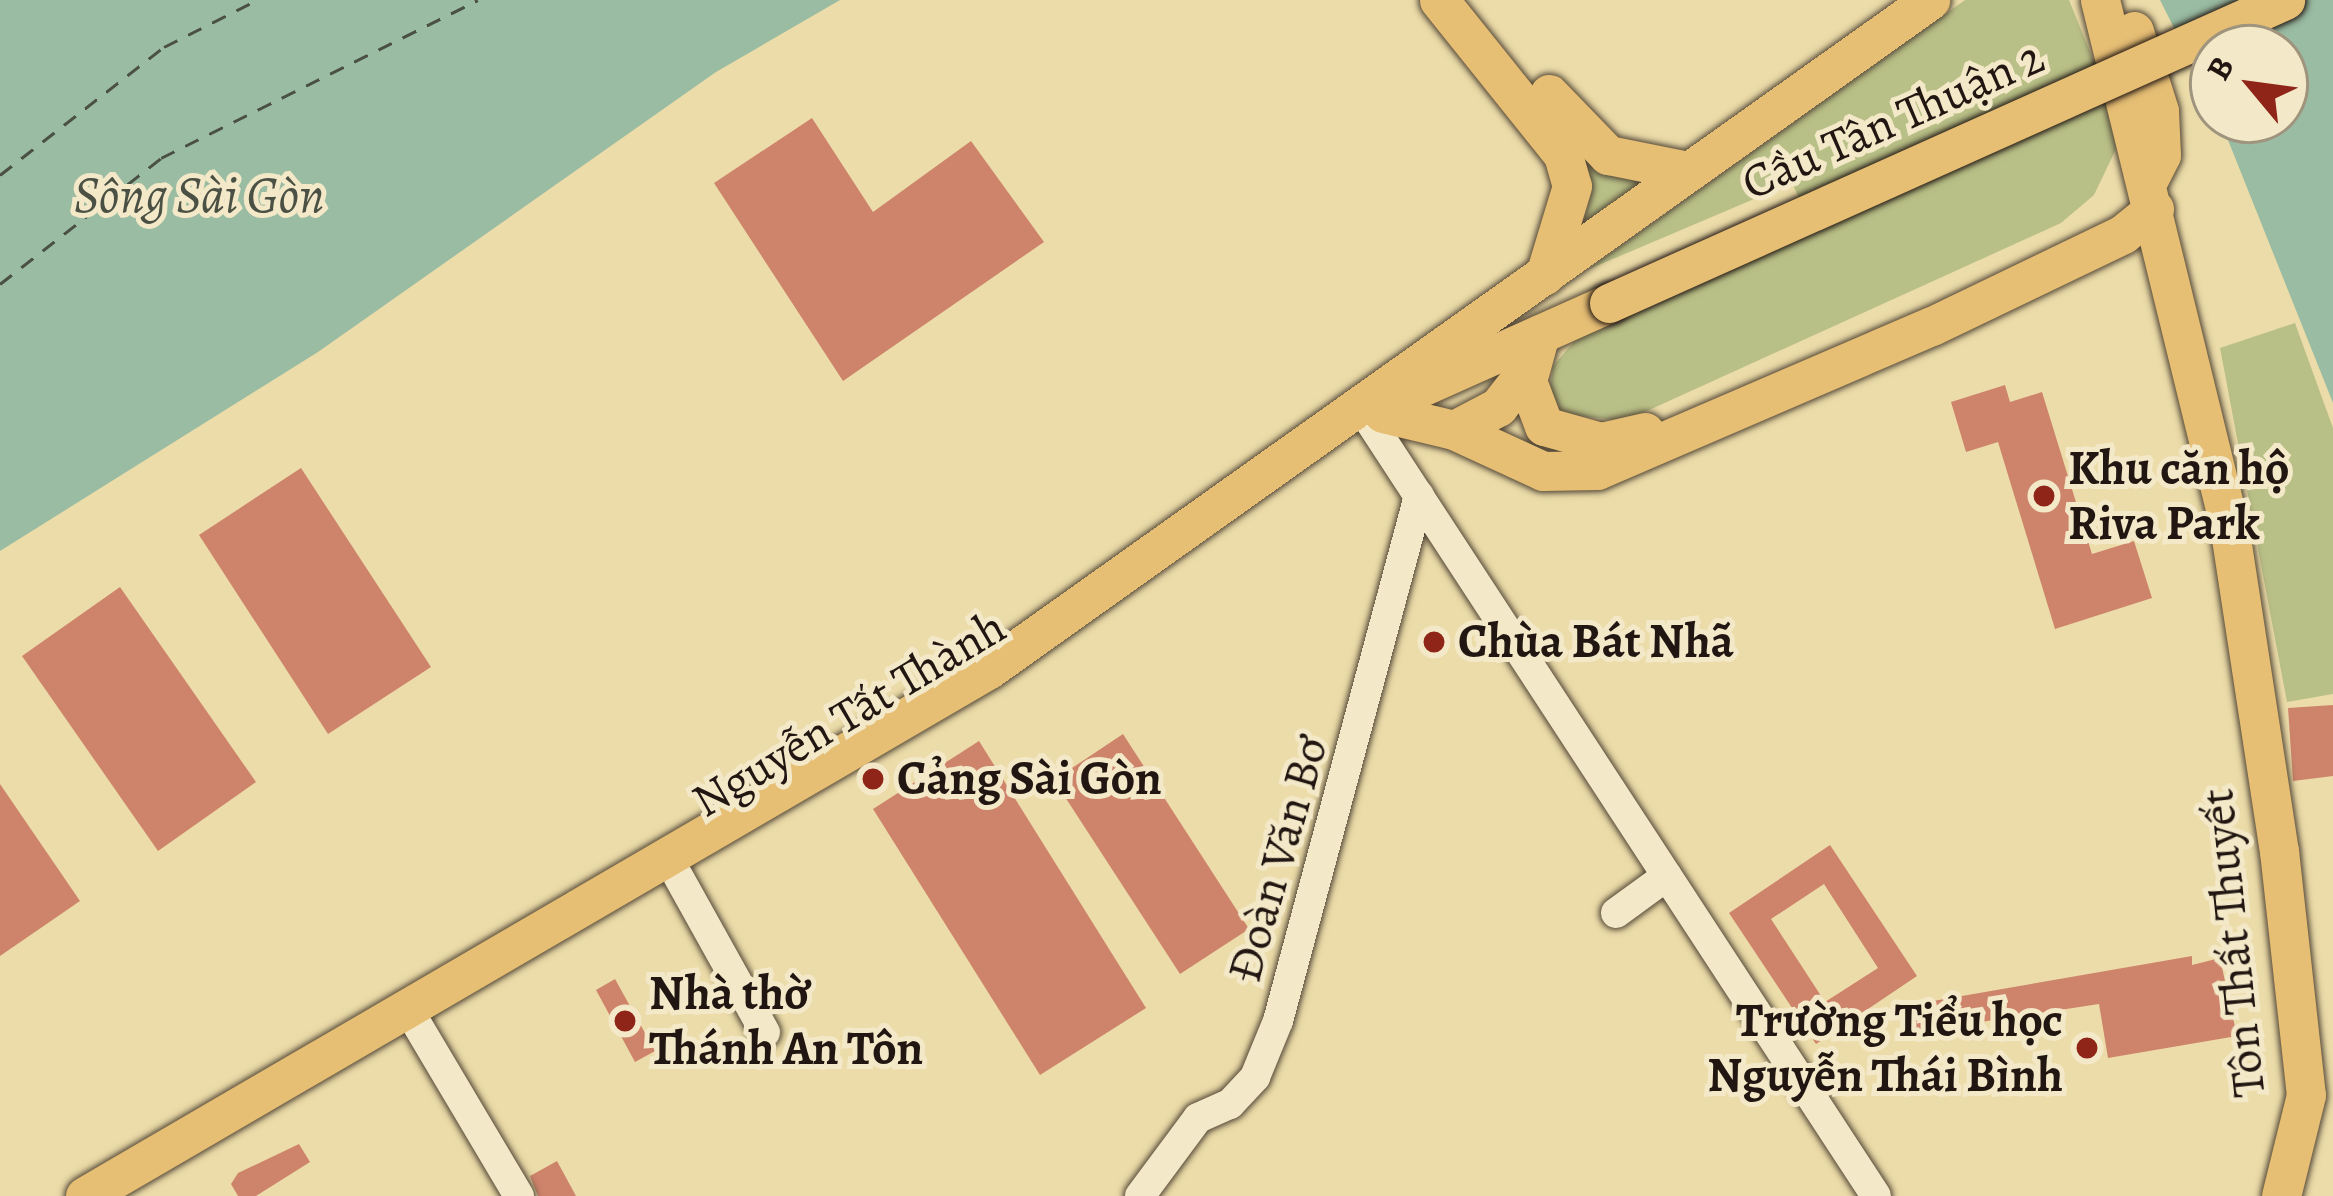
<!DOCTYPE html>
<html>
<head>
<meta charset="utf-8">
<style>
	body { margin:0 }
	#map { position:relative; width:2333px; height:1196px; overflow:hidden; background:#ecdca9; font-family:Alegreya,serif }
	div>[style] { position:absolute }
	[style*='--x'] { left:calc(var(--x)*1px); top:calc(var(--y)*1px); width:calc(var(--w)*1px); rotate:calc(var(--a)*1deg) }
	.green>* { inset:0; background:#b9c087 }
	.water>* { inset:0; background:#9abca3 }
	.ferry>* { height:3px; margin-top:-1.5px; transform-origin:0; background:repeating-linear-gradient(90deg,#4b5044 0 15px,transparent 0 27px) }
	.building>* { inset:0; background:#ce846b }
	.roads { filter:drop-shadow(0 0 3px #544837) drop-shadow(0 0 3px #544837) }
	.minor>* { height:30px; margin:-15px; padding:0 15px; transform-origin:15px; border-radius:15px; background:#f3e8c7 }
	.major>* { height:39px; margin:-19.5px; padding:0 19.5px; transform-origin:19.5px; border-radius:19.5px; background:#e6be74 }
	.bridges { filter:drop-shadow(0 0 3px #211611) drop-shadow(0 0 3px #211611) }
	.major-bridge>* { height:39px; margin:-19.5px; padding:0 19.5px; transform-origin:19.5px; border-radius:19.5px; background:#e6be74 }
	.dots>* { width:33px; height:33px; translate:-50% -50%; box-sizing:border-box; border:6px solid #f3e8c7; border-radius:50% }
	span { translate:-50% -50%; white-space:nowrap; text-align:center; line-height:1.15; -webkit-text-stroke:10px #f3e8c7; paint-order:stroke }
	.street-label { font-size:48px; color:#211611 }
	.poi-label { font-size:48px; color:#211611; font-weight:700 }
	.left { translate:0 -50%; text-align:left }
	.right { translate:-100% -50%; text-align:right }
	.water-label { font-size:51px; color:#4b5044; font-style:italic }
	.north { position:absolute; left:2189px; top:24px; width:120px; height:120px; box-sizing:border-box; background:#f3e8c7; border:3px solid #9f947e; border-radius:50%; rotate:299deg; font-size:33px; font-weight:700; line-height:48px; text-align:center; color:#211611 }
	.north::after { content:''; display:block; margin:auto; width:42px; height:54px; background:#8f2418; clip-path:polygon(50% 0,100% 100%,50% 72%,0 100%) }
</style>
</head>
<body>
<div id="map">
	<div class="green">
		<div style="clip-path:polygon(1965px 0,2069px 0,2106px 91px,2117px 147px,2094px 195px,2061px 223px,1625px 421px,1562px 414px,1550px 391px,1553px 366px,1579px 336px,1810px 222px,1792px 183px,1587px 270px)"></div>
		<div style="clip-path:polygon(1583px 151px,1652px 179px,1582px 230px,1590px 198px)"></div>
		<div style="clip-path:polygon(2295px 323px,2333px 428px,2333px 694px,2287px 702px,2220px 348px)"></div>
	</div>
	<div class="water">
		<div style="clip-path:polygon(0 0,840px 0,716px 72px,318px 352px,0 551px)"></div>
		<div style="clip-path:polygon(2160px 0,2333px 0,2333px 403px,2220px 120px,2285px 120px,2285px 48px,2213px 48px,2213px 106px)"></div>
	</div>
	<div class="ferry">
		<div style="--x:0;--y:175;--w:208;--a:-38"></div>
		<div style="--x:164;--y:47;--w:104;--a:-26.8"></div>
		<div style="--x:0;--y:284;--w:204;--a:-38"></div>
		<div style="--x:161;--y:158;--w:354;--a:-26.5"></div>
	</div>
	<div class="building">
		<div style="clip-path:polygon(812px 118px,873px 212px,971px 141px,1044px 242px,843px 381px,714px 183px)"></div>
		<div style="clip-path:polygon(2005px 385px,2010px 402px,2042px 392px,2092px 554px,2134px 541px,2152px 598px,2055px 629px,1998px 442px,1966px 452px,1951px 402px)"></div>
		<div style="clip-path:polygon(301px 468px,431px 667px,328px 734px,199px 535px)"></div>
		<div style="clip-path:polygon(120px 587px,256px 782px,158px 851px,22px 656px)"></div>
		<div style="clip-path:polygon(2333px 705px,2333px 776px,2293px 781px,2288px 708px)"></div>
		<div style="clip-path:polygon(1123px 734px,1249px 929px,1180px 974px,1054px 780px)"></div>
		<div style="clip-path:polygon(979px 741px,1146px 1008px,1040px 1075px,873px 809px)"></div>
		<div style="clip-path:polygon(0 784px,80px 901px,0 956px)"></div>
		<div style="clip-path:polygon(evenodd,1830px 845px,1917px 976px,1816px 1044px,1729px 913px,1830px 845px,1824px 884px,1878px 968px,1825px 1002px,1771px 919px,1824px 884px)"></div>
		<div style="clip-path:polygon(2192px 956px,2192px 965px,2220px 958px,2237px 1036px,2108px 1058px,2099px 1004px,1915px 1032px,1910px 1005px)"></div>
		<div style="clip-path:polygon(615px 979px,655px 1051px,635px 1062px,596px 990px)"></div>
		<div style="clip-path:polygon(299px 1144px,310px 1162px,256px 1196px,238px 1196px,231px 1184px,238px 1173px)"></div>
		<div style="clip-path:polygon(557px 1161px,576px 1196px,538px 1196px,530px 1176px)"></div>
	</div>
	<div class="roads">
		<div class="minor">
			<div style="--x:1371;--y:423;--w:923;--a:56.84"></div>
			<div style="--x:678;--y:876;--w:179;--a:60.9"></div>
			<div style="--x:1616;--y:913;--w:63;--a:-36"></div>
			<div style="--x:418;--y:1026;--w:198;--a:59.3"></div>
			<div style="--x:1140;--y:1196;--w:97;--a:-53.4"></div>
			<div style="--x:1198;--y:1118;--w:35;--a:-24"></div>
			<div style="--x:1230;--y:1104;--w:37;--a:-47"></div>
			<div style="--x:1255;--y:1077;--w:61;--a:-67.7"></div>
			<div style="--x:1278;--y:1021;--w:544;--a:-74.97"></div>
		</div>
		<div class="major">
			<div style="--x:1439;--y:0;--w:198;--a:51.3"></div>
			<div style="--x:1563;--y:155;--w:32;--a:74"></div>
			<div style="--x:1572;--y:186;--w:93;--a:106.9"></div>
			<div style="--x:2100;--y:0;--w:541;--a:76.2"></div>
			<div style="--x:2229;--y:525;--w:330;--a:81.3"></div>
			<div style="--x:2279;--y:851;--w:245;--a:83.7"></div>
			<div style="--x:2306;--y:1095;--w:104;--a:103.9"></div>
			<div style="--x:2134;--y:31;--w:84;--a:72.6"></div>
			<div style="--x:2159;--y:111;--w:44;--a:87.4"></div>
			<div style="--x:2161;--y:155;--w:29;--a:117"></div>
			<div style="--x:1549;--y:94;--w:85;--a:46"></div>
			<div style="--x:1608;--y:155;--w:82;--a:11.3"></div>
			<div style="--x:1540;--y:334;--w:49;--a:105.5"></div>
			<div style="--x:1527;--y:381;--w:48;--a:69.3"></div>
			<div style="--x:1544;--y:426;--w:59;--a:15.7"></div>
			<div style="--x:1601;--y:442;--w:45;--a:-12.8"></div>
			<div style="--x:1417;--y:389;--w:210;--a:-24.1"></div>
			<div style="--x:1383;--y:413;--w:73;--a:13.5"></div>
			<div style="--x:1454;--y:430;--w:98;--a:24.7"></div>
			<div style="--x:1543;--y:471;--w:54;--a:-1.1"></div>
			<div style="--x:1597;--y:470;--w:365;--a:-23.3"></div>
			<div style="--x:1932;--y:326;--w:212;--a:-25.7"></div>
			<div style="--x:2123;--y:234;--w:40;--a:-39"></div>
			<div style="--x:1454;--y:430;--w:50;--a:-27.6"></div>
			<div style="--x:1498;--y:407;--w:53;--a:-51.8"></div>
			<div style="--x:85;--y:1196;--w:1046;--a:-30.24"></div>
			<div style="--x:989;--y:669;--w:1155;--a:-35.41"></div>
		</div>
	</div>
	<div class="bridges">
		<div class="major-bridge">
			<div style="--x:1609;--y:303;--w:741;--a:-24.14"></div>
		</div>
	</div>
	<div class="dots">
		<div style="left:2044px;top:496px;background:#8f2418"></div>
		<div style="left:1434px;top:642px;background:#8f2418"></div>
		<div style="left:873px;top:779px;background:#8f2418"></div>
		<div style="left:625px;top:1021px;background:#8f2418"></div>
		<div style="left:2087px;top:1048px;background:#8f2418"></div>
	</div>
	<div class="street-label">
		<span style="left:1893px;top:120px;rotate:-24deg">Cầu Tân Thuận 2</span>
		<span style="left:849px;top:714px;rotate:-31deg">Nguyễn Tất Thành</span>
		<span style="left:1278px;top:859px;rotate:-74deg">Đoàn Văn Bơ</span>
		<span style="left:2233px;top:943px;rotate:-96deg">Tôn Thất Thuyết</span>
	</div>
	<div class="poi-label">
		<span class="left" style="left:2068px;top:496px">Khu căn hộ<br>Riva Park</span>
		<span class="left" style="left:1458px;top:642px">Chùa Bát Nhã</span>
		<span class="left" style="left:897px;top:779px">Cảng Sài Gòn</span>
		<span class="left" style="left:649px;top:1021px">Nhà thờ<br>Thánh An Tôn</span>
		<span class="right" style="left:2063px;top:1048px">Trường Tiểu học<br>Nguyễn Thái Bình</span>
	</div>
	<div class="water-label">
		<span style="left:199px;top:195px">Sông Sài Gòn</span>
	</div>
	<div class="north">B</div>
</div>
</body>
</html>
